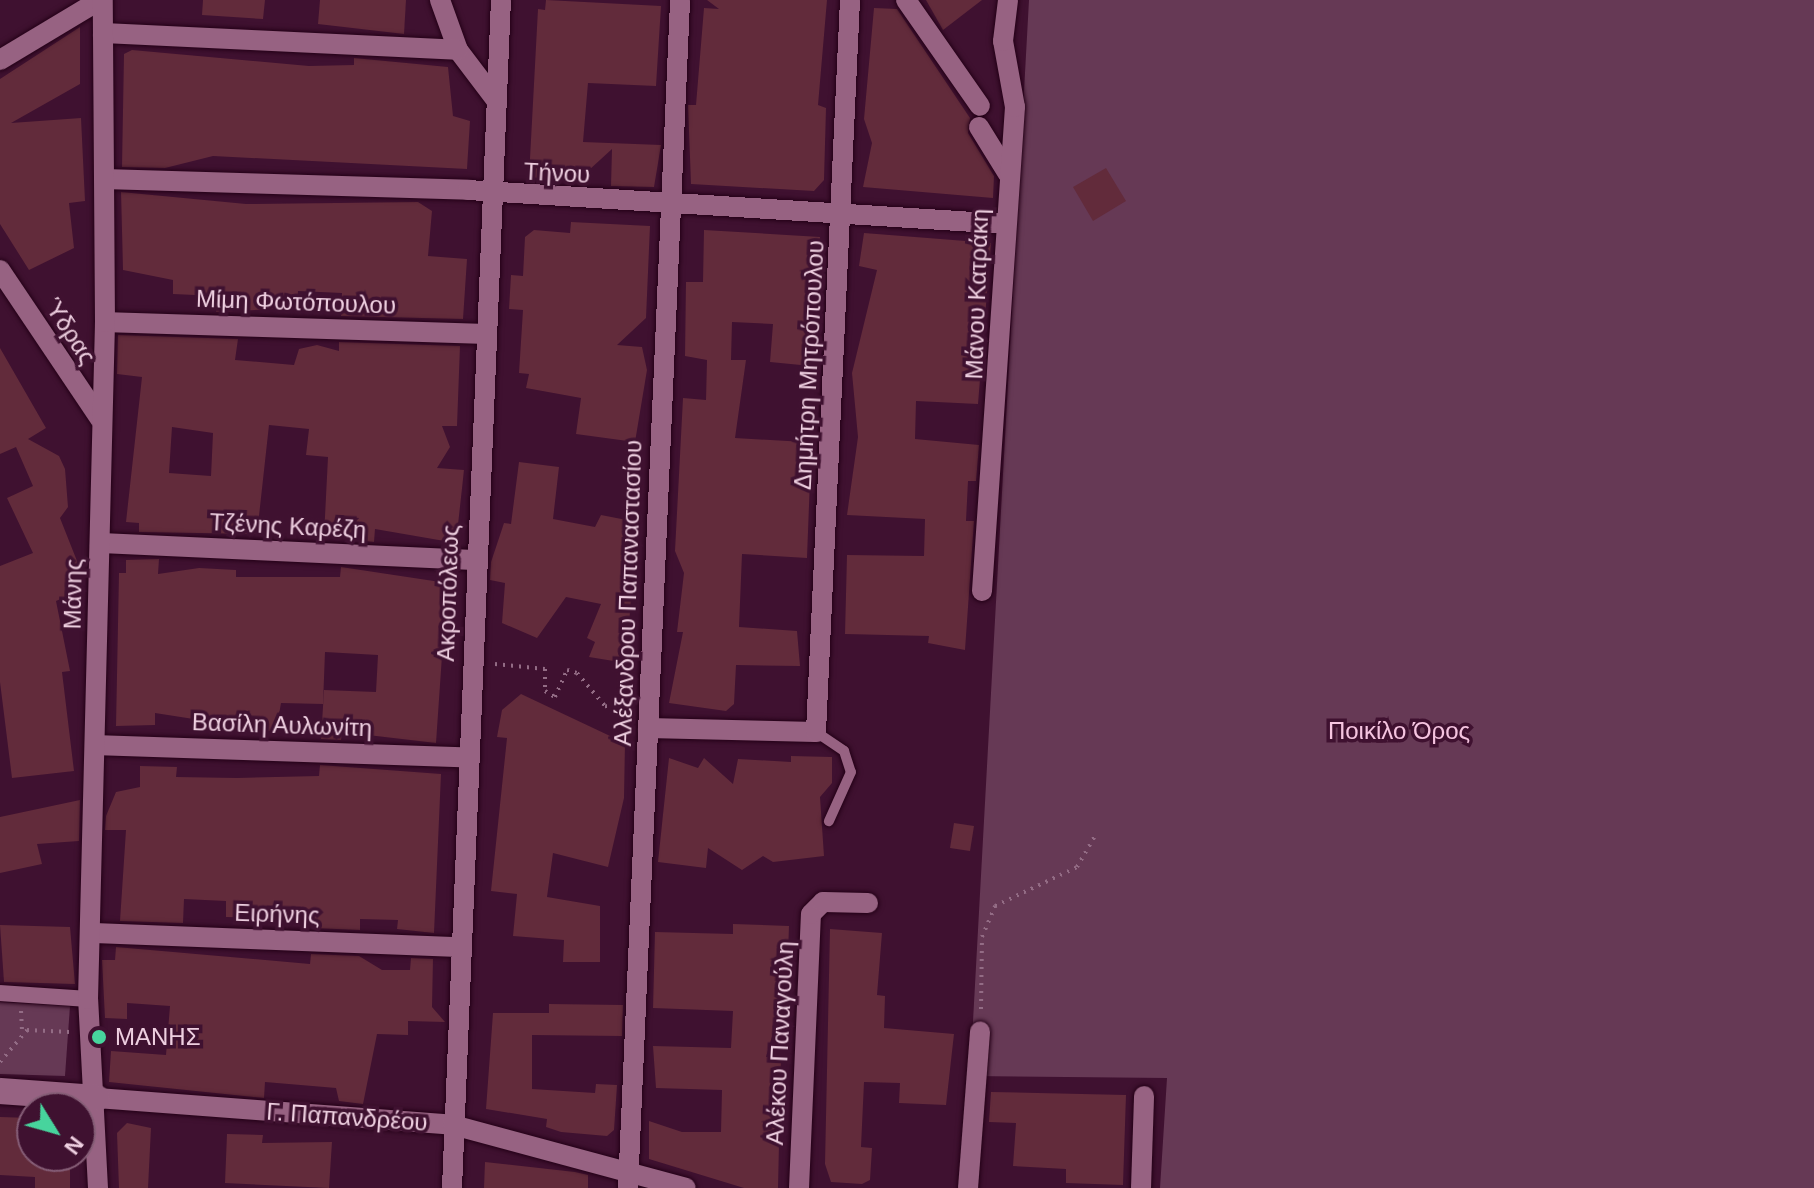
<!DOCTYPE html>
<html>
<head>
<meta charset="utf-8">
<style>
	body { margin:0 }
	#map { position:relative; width:1814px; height:1188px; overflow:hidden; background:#3f1130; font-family:Arial,sans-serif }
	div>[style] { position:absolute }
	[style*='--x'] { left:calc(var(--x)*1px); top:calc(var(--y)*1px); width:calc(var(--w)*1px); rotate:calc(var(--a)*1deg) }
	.green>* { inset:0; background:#663955 }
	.building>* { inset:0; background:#622b3b }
	.path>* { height:4px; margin-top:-2px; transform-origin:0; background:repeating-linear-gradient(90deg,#936c85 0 2px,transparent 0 8px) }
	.roads { filter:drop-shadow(0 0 2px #240017) drop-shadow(0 0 2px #240017) }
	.service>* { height:10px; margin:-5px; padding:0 5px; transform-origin:5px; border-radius:5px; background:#976282 }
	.pedestrian>* { height:16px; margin:-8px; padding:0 8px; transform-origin:8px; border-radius:8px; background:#976282 }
	.minor>* { height:20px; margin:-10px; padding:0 10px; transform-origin:10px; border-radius:10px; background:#976282 }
	.tertiary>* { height:26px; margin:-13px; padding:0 13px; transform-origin:13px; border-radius:13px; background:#976282 }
	.dots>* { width:22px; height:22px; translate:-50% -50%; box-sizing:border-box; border:4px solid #3f1130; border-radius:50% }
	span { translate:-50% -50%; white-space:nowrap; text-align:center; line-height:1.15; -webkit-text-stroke:7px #3f1130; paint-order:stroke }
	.street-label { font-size:24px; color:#eecfe0 }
	.park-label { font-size:24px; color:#f5c4e0 }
	.poi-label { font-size:24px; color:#eecfe0 }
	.left { translate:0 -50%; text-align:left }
	.north { position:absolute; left:16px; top:1092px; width:80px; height:80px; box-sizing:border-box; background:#3f1130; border:2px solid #855d76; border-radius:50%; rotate:127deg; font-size:22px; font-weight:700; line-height:32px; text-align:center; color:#eecfe0 }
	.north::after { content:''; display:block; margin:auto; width:28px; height:36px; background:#47d49d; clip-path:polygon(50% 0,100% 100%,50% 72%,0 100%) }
</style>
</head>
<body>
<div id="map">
	<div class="green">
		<div style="clip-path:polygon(1029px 0,1814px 0,1814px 1188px,1160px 1188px,1167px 1078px,970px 1076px)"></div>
		<div style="clip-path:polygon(0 1002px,70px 1006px,65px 1076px,0 1074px)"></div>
	</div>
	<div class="building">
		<div style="clip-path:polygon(203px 0,265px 0,263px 19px,202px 15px)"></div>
		<div style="clip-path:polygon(320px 0,406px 0,404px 34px,318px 24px)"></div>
		<div style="clip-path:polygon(546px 0,661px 6px,656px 86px,588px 83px,583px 142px,661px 145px,654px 187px,611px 186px,612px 149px,577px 181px,529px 177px,538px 9px,545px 10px)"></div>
		<div style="clip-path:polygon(707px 0,827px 0,818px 105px,826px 108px,824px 180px,814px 191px,691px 184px,688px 105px,696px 105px,704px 8px,719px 9px)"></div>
		<div style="clip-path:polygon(926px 0,982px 0,943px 30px)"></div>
		<div style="clip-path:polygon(874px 8px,897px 9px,970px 118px,968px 133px,994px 176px,993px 198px,863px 187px,872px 143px,864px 119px)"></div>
		<div style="clip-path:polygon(80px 27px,80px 84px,11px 123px,81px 118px,85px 201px,69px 203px,74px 248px,29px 270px,0 224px,0 79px)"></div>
		<div style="clip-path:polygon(132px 50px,309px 66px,354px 65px,354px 58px,448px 67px,453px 116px,470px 121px,467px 169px,213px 156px,165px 168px,122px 167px,124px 54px)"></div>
		<div style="clip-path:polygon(1106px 168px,1126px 201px,1093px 221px,1073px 187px)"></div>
		<div style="clip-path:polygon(121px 192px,246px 204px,418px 202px,432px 211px,428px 256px,467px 259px,463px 319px,341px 316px,342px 293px,298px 291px,297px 308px,216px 312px,217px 296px,173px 294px,173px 280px,123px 270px)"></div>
		<div style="clip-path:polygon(571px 222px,650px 226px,646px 318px,617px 345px,642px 347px,647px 370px,635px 442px,576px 434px,581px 398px,526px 388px,529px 374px,519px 373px,523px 310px,509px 309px,511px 275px,523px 276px,525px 237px,534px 230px,570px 233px)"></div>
		<div style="clip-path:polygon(704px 230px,820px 237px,811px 366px,770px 362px,773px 324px,732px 322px,731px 360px,746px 360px,735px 438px,805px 442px,811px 454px,807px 558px,742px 554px,739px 627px,797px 631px,800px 666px,736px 665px,734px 704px,726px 711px,669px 703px,683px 632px,677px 632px,684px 573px,675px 551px,683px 398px,706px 400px,707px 360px,685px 356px,686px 282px,703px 282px)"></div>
		<div style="clip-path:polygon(864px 233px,991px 243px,978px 404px,916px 401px,915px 439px,979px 445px,976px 481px,968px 481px,966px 521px,974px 521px,965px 650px,928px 643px,929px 636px,845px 634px,847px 555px,924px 556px,925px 519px,847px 515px,858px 437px,852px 373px,877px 270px,859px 266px)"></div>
		<div style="clip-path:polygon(evenodd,118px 335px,238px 339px,235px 360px,294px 365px,299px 349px,317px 345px,339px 351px,339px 342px,460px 346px,457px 426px,442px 426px,450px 447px,437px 468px,464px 470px,456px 543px,375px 529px,374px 542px,324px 536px,328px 457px,306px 455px,309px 429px,269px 425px,257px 534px,139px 532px,139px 523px,126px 522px,142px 377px,117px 374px,118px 335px,172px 427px,213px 433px,211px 476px,169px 473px,172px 427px)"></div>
		<div style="clip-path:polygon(0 348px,46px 428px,28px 439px,59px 456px,65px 469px,68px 507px,60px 518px,79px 566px,70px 569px,75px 593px,56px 601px,70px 671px,62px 672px,74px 771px,12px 778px,0 682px,0 566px,33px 553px,7px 498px,33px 486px,16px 447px,0 454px)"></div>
		<div style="clip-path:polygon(519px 462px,559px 467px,553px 519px,595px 527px,601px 515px,637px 522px,626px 663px,589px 657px,595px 642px,587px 638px,601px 604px,566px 597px,537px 638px,502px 623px,505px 583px,490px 580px,491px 562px,504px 523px,511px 524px)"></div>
		<div style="clip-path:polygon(159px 559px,158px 574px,199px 568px,236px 570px,236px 577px,340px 577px,341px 567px,447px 583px,436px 743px,342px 732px,341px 740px,321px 739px,324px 690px,376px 692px,378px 655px,325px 652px,323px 704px,281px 703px,276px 732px,155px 713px,155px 725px,116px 726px,119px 573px,126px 573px,126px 560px)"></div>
		<div style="clip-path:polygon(521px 694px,625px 743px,624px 798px,608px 867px,553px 853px,547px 897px,600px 906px,600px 962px,563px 962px,564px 940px,513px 936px,517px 894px,491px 891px,507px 738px,497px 737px,502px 710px)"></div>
		<div style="clip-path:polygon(791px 756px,832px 757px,832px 783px,820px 797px,824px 856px,773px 862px,763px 856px,742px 870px,708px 848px,706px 868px,658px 862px,669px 758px,698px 768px,704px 758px,733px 784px,738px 759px,791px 762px)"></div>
		<div style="clip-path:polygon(320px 765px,441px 774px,434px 933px,397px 929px,398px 920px,360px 919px,360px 930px,313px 928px,315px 910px,270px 908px,269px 918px,226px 917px,226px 901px,184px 899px,183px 923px,120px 921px,126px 830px,105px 830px,106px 816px,116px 792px,140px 787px,140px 766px,177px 767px,176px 777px,237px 778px,319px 776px)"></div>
		<div style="clip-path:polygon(80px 800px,79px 841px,37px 844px,42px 864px,0 873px,0 817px)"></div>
		<div style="clip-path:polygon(954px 823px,974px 826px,970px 851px,950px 848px)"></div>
		<div style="clip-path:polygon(733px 924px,789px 926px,786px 1012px,779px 1012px,766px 1057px,781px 1056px,778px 1188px,744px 1188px,649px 1159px,649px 1121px,682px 1132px,721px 1132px,722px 1090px,656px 1088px,653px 1046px,731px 1048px,733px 1011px,653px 1008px,655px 932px,733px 934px)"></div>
		<div style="clip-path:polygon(0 925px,70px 927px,75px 984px,4px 982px)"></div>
		<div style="clip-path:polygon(830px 929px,882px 933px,877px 995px,885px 996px,884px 1028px,954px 1034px,946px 1105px,899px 1103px,900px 1083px,864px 1082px,861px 1147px,872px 1148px,870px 1180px,862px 1184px,831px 1182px,825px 1164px)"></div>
		<div style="clip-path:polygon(116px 947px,310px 964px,311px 954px,359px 956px,382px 970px,410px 970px,411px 958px,433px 959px,432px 1007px,445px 1022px,408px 1021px,408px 1035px,377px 1034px,363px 1104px,339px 1101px,336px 1088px,265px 1082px,264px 1098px,109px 1082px,111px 1051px,166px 1055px,170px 1006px,127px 1003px,127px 1019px,105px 1018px,102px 960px,115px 960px)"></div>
		<div style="clip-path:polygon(549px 1004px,623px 1005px,622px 1036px,532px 1035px,532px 1089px,595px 1093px,596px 1084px,617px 1085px,614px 1130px,607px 1136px,561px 1132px,546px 1127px,547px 1119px,486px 1109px,493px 1013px,549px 1013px)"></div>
		<div style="clip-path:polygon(991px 1092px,1126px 1095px,1123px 1185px,1066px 1183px,1066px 1169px,1013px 1166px,1016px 1123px,989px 1122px)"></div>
		<div style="clip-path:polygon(0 1117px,32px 1118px,32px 1156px,70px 1156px,70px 1188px,35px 1188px,35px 1177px,0 1175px)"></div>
		<div style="clip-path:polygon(127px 1123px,151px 1128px,148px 1188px,119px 1188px,117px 1133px)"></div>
		<div style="clip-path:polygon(227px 1134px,263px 1135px,262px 1143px,332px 1142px,329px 1188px,225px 1183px)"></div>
		<div style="clip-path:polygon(485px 1162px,575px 1172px,588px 1175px,588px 1188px,484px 1188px)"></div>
	</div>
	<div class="path">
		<div style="--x:495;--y:664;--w:50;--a:5.7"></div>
		<div style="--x:545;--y:669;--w:22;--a:90"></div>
		<div style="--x:545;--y:691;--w:12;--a:31"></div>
		<div style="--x:555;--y:697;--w:30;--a:-66"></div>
		<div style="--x:567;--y:670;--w:10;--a:17"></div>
		<div style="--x:577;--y:673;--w:43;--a:49.7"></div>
		<div style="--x:605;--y:706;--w:23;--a:13"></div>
		<div style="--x:981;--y:1009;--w:72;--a:-89.2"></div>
		<div style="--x:982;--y:937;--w:34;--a:-67"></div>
		<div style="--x:995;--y:906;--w:91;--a:-25.4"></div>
		<div style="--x:1077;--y:867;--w:36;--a:-60"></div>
		<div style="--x:21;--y:1011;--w:22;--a:87"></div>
		<div style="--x:0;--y:1062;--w:42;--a:-49.8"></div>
		<div style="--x:27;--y:1030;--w:43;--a:2.7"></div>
	</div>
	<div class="roads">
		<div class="service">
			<div style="--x:816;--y:732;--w:34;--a:34"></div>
			<div style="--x:844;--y:751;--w:22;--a:72"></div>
			<div style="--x:851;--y:772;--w:54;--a:114.2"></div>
		</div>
		<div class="pedestrian">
			<div style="--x:0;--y:993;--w:88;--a:3.9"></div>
		</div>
		<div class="minor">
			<div style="--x:440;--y:0;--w:53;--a:70.2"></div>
			<div style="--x:458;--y:50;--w:63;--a:52.8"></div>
			<div style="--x:906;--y:0;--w:129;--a:55.1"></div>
			<div style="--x:103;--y:33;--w:355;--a:2.7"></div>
			<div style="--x:0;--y:60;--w:117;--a:-31"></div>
			<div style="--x:979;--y:127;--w:55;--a:58.3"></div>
			<div style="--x:105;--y:179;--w:363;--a:1.7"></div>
			<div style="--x:468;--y:190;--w:538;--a:3.62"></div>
			<div style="--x:0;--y:270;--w:179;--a:56.1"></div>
			<div style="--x:105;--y:322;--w:380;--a:1.8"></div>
			<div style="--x:100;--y:543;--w:375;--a:2.6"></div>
			<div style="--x:982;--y:591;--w:485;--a:-86.1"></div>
			<div style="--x:1015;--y:107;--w:67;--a:-100.3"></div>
			<div style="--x:1003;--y:41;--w:41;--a:-83"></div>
			<div style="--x:648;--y:728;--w:168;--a:1.4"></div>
			<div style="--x:816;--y:732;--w:733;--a:-87.34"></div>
			<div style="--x:96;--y:745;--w:371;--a:1.9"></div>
			<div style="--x:91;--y:933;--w:371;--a:2.2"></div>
			<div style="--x:97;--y:1098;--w:357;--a:4.3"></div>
			<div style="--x:453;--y:1125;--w:241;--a:15.1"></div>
			<div style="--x:98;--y:1188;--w:189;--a:-93"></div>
			<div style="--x:88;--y:999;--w:677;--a:-88.56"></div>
			<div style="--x:105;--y:322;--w:322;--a:-90.4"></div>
			<div style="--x:452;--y:1188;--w:1189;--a:-87.64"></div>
			<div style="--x:628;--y:1188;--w:1189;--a:-87.49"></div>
			<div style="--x:799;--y:1188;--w:274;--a:-87.5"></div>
			<div style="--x:811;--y:914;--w:17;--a:-45"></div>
			<div style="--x:823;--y:902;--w:45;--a:1.3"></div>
			<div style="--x:968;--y:1188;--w:157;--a:-85.6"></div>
			<div style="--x:1141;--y:1188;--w:92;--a:-88.1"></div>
		</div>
		<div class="tertiary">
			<div style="--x:0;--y:1091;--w:97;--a:4.1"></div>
		</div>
	</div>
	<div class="dots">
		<div style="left:99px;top:1037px;background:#47d49d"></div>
	</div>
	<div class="street-label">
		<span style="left:557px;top:173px;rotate:3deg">Τήνου</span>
		<span style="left:977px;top:294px;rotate:-88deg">Μάνου Κατράκη</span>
		<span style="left:296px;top:302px;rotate:2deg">Μίμη Φωτόπουλου</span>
		<span style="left:70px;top:331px;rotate:57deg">Ύδρας</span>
		<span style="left:809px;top:365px;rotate:-87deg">Δημήτρη Μητρόπουλου</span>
		<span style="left:288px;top:526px;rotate:3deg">Τζένης Καρέζη</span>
		<span style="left:448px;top:593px;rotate:-88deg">Ακροπόλεως</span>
		<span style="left:628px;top:593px;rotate:-88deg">Αλέξανδρου Παπαναστασίου</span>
		<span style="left:73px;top:594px;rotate:-89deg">Μάνης</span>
		<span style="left:282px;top:725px;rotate:2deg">Βασίλη Αυλωνίτη</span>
		<span style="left:277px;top:914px;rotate:2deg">Ειρήνης</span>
		<span style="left:780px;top:1043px;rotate:-87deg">Αλέκου Παναγούλη</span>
		<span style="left:347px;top:1117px;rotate:4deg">Γ. Παπανδρέου</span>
	</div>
	<div class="park-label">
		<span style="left:1399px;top:731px">Ποικίλο Όρος</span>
	</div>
	<div class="poi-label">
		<span class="left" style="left:115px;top:1037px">ΜΑΝΗΣ</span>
	</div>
	<div class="north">N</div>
</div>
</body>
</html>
